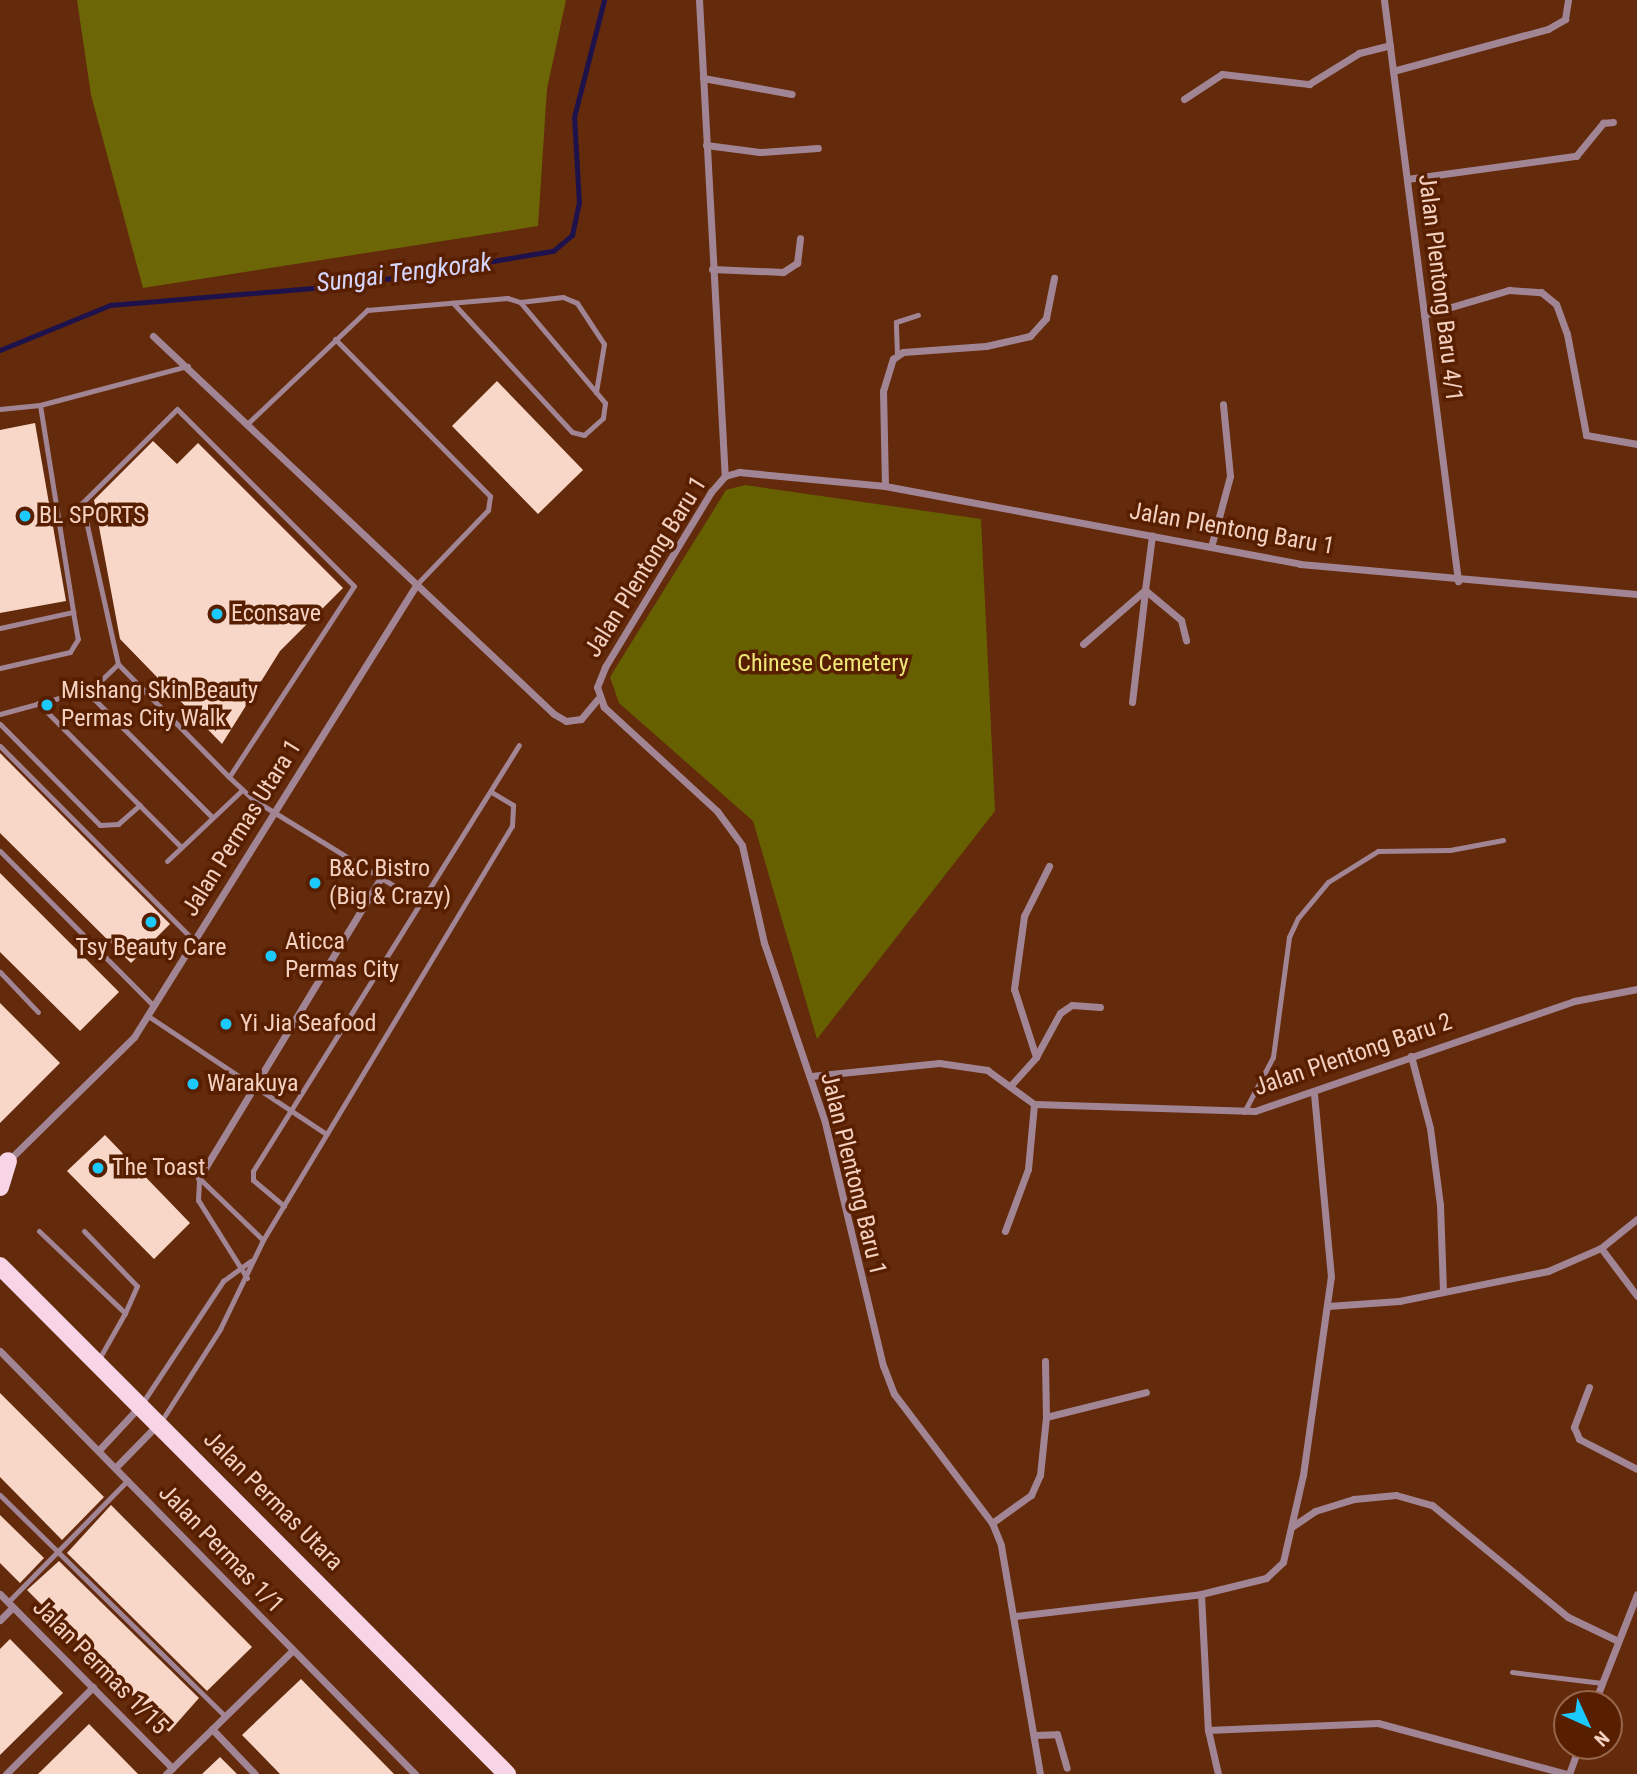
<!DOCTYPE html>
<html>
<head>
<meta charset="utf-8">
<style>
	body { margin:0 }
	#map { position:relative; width:1637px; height:1774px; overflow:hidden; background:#632a0b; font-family:"Roboto Condensed",sans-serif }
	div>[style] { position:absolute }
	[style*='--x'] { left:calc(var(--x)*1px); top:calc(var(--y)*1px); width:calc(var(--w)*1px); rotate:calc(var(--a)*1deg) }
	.green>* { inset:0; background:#666000 }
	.forest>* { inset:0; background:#6c6607 }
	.stream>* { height:5px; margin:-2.5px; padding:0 2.5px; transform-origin:2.5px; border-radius:2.5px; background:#1e124d }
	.building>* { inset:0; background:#f8d7c9 }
	.lane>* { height:5px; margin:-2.5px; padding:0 2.5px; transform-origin:2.5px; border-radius:2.5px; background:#a28594 }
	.street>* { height:7px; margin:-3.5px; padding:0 3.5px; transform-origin:3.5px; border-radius:3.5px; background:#a28594 }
	.primary>* { height:18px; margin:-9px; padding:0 9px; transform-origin:9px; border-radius:9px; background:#f8d4e7 }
	.dots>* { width:19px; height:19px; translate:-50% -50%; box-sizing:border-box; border:4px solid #571f00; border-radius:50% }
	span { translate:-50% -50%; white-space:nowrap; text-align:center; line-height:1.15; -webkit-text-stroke:7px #571f00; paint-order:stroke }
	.street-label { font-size:24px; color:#f4d0c0 }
	.poi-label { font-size:24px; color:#f4d0c0 }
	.left { translate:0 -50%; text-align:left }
	.park-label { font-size:24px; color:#eee677 }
	.water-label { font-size:26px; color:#d6d6fd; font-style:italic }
	.north { position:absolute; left:1553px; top:1690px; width:70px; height:70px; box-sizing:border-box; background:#571f00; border:2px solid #96664d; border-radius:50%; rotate:135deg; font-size:19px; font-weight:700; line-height:28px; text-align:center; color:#f4d0c0 }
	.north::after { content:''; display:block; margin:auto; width:24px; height:32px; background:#1bc9fc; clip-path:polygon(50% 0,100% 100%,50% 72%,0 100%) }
</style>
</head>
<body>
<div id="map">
	<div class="green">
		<div style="clip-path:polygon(745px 485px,981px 519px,995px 811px,817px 1039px,753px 821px,619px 703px,610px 677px,726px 490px)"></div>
	</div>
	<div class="forest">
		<div style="clip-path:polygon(77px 0,566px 0,547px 89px,538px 226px,143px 288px,91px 95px)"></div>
	</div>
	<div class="stream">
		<div style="--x:0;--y:350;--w:119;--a:-22.2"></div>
		<div style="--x:110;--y:305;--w:240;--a:-4.8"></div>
		<div style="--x:349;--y:285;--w:207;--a:-9.5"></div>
		<div style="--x:553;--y:251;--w:25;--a:-40"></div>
		<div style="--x:572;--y:235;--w:33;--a:-78"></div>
		<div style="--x:579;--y:203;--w:86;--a:-93.3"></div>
		<div style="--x:574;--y:117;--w:121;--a:-75.6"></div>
	</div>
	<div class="building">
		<div style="clip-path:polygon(497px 381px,583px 470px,538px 514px,452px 426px)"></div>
		<div style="clip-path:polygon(35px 423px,66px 601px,0 613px,0 430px)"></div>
		<div style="clip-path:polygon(153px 441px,177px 464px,198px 443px,343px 588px,280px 651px,222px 744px,120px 639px,94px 500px)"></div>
		<div style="clip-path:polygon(0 753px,170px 924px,131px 963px,0 833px)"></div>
		<div style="clip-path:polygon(0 873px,119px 992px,80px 1031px,0 952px)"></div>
		<div style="clip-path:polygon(0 1003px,60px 1063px,0 1123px)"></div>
		<div style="clip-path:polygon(105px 1135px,190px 1223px,154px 1259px,67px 1171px)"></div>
		<div style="clip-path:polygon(0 1393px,104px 1497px,62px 1540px,0 1477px)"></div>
		<div style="clip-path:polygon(111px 1505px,252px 1647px,207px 1691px,67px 1553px)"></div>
		<div style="clip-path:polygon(0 1515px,44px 1558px,20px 1583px,0 1563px)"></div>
		<div style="clip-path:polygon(59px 1561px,199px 1698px,169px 1732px,27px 1590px)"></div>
		<div style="clip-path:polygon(10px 1639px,63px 1693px,0 1755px,0 1649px)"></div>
		<div style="clip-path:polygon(301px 1679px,394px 1774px,280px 1774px,242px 1735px)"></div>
		<div style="clip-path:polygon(89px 1724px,138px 1774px,38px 1774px)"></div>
		<div style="clip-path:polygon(220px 1757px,237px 1774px,202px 1774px)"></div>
	</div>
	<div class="lane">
		<div style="--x:520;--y:302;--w:43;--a:-6.6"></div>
		<div style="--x:563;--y:297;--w:15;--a:23"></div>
		<div style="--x:577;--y:303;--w:49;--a:56.6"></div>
		<div style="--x:604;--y:344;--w:49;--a:99.5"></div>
		<div style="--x:335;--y:339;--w:221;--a:45.4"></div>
		<div style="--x:490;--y:496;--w:14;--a:98"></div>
		<div style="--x:488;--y:510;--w:104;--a:133.8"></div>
		<div style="--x:897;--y:355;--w:33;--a:-92"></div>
		<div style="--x:896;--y:322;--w:23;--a:-18"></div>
		<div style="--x:40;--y:405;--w:210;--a:80.9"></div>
		<div style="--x:0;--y:409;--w:40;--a:-5.7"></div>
		<div style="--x:40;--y:405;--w:153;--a:-14.8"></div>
		<div style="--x:247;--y:424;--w:166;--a:-43.5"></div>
		<div style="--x:367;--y:310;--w:141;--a:-4.9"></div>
		<div style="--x:507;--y:298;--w:14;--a:17"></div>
		<div style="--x:520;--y:302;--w:132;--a:49.9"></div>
		<div style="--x:605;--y:403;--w:15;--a:98"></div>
		<div style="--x:603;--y:418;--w:25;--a:138"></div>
		<div style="--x:584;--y:435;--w:12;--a:-166"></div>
		<div style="--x:572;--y:432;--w:176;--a:-132.7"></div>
		<div style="--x:0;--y:628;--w:75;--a:-12.4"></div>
		<div style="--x:73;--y:612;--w:27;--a:80"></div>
		<div style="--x:78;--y:639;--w:15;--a:122"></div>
		<div style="--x:70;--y:652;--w:72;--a:167.1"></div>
		<div style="--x:86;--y:691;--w:178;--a:45"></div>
		<div style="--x:38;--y:703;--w:203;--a:45.2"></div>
		<div style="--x:0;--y:714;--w:95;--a:-15.2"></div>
		<div style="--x:92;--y:689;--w:36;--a:-44"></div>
		<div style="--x:0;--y:724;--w:142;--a:45.3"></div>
		<div style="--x:100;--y:825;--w:18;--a:-3"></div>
		<div style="--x:118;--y:824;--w:29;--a:-41"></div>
		<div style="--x:0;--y:746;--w:275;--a:45.1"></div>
		<div style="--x:229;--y:777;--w:228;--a:-56.8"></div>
		<div style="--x:354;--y:586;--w:250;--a:-135"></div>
		<div style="--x:177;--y:409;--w:134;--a:135.3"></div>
		<div style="--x:82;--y:503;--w:165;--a:77.4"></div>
		<div style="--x:118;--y:664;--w:158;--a:45.5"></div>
		<div style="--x:229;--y:777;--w:34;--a:43"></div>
		<div style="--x:254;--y:800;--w:197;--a:31.5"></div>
		<div style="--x:0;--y:851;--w:218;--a:45.2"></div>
		<div style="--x:167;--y:861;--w:103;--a:-43.4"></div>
		<div style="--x:0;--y:972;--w:55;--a:46.5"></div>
		<div style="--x:148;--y:1016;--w:214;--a:33.5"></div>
		<div style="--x:1244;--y:1112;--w:62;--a:-62.2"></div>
		<div style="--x:1273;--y:1057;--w:121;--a:-82.4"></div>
		<div style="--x:1289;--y:937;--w:21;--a:-65"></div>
		<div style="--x:1298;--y:918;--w:47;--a:-50.2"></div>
		<div style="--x:1328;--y:882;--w:59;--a:-31.8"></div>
		<div style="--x:1378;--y:851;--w:72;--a:-0.8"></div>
		<div style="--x:1450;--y:850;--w:54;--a:-10.7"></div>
		<div style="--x:284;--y:1206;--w:40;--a:-140"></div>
		<div style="--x:253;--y:1180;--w:9;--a:-90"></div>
		<div style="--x:253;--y:1171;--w:502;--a:-58.02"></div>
		<div style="--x:39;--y:1231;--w:119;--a:43.6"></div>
		<div style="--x:125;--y:1313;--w:53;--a:119.5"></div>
		<div style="--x:84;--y:1231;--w:76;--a:46.1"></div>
		<div style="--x:137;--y:1286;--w:30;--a:114"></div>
		<div style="--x:247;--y:1278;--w:92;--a:-122.1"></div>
		<div style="--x:198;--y:1200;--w:22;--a:-87"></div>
		<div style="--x:199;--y:1178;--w:89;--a:44.1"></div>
		<div style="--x:141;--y:1405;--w:149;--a:-56.5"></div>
		<div style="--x:223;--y:1281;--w:34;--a:-36"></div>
		<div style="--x:160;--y:1423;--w:112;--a:-57.4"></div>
		<div style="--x:220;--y:1329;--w:99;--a:-64.2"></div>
		<div style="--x:263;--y:1240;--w:483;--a:-59"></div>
		<div style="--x:512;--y:826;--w:21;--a:-87"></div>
		<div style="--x:513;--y:805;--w:26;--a:-149"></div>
		<div style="--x:0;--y:1495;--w:315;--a:44.5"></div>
		<div style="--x:8;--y:1602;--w:171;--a:-45.5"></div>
		<div style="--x:1512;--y:1672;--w:91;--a:7"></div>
	</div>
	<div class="street">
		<div style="--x:699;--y:0;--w:477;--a:86.9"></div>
		<div style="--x:1384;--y:0;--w:586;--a:82.74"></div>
		<div style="--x:1393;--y:71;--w:161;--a:-15.2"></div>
		<div style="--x:1548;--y:29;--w:20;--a:-30"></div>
		<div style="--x:1565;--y:19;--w:19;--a:-81"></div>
		<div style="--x:703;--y:78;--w:90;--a:10.2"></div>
		<div style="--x:1184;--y:99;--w:45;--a:-33.3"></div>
		<div style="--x:1222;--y:74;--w:88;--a:6.6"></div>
		<div style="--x:1309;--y:84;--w:59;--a:-31.8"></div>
		<div style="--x:1359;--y:53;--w:32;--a:-14"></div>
		<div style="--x:706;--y:145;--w:54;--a:7.4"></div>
		<div style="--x:760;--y:152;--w:58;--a:-3.9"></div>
		<div style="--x:1407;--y:179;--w:171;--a:-7.8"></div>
		<div style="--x:1576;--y:156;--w:43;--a:-50.7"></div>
		<div style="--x:1603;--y:123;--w:10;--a:-6"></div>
		<div style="--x:712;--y:269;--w:71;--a:2.4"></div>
		<div style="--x:783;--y:272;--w:17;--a:-33"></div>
		<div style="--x:797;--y:263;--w:25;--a:-83"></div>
		<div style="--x:1424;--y:315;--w:89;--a:-16.4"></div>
		<div style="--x:1509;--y:290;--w:32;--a:4"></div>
		<div style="--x:1541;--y:292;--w:19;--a:39"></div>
		<div style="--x:1556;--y:304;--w:32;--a:70"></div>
		<div style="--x:1567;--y:334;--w:103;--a:79.3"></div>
		<div style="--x:1586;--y:435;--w:52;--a:10"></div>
		<div style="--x:153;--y:336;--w:551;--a:43.31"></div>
		<div style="--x:554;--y:714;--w:14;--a:30"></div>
		<div style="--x:566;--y:721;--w:15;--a:-8"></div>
		<div style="--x:581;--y:719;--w:26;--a:-50"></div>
		<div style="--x:885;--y:486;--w:95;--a:-91.2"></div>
		<div style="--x:883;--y:391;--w:34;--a:-73"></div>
		<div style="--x:893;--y:359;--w:12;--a:-35"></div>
		<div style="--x:903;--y:352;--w:83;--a:-4.1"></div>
		<div style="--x:986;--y:346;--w:45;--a:-12.8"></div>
		<div style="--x:1030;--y:336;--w:24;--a:-48"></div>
		<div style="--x:1046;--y:318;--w:41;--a:-78.7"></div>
		<div style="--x:1211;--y:547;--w:73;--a:-75"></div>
		<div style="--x:1230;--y:476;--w:72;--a:-95.6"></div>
		<div style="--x:1145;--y:590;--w:47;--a:39.8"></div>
		<div style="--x:1181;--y:620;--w:21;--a:76"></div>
		<div style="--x:1083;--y:644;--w:82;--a:-41.1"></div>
		<div style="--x:1145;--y:590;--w:55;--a:-82.7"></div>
		<div style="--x:1132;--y:702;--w:112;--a:-83.3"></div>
		<div style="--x:1411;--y:1056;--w:74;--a:75.2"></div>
		<div style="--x:1430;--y:1128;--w:78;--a:82.6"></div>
		<div style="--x:1440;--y:1205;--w:86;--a:88"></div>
		<div style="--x:1036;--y:1057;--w:71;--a:-107.9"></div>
		<div style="--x:1014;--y:989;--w:74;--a:-82.2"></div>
		<div style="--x:1024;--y:916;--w:56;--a:-63.4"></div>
		<div style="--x:811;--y:1076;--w:129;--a:-5.8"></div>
		<div style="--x:939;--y:1063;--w:49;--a:8.3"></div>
		<div style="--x:987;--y:1070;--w:58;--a:35.9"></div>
		<div style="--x:1012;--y:1084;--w:36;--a:-48"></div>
		<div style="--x:1036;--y:1057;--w:50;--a:-61.4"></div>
		<div style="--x:1060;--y:1013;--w:14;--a:-34"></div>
		<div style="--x:1072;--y:1005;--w:28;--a:4"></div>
		<div style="--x:1034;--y:1104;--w:221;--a:1.8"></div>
		<div style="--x:1255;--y:1111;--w:337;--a:-19"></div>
		<div style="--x:1574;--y:1001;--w:64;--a:-10.8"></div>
		<div style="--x:9;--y:1160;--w:175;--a:-44.5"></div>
		<div style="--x:134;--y:1037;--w:531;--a:-58.02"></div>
		<div style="--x:199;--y:1178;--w:350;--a:-58.8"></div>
		<div style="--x:1005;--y:1231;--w:66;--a:-69.6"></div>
		<div style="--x:1028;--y:1169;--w:65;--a:-84.7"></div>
		<div style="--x:1601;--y:1248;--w:60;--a:53.1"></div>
		<div style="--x:1328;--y:1306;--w:71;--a:-4"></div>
		<div style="--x:1399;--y:1301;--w:152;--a:-11.4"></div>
		<div style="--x:1548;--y:1271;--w:58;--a:-23.5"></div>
		<div style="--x:1601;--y:1248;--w:46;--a:-38.9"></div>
		<div style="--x:0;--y:1351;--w:593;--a:45.55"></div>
		<div style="--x:1045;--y:1361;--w:56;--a:89"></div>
		<div style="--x:1589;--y:1387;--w:43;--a:110.6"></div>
		<div style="--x:1574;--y:1427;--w:13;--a:67"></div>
		<div style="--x:1579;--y:1439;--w:65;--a:27.3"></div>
		<div style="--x:99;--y:1450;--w:59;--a:-47.1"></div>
		<div style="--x:116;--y:1467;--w:57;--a:-45.7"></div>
		<div style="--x:992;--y:1523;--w:48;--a:-35.7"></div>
		<div style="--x:1031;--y:1495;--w:22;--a:-66"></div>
		<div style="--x:1040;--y:1475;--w:58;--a:-84.1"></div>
		<div style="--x:1046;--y:1417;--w:103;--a:-14"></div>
		<div style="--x:1293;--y:1526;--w:27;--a:-34"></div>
		<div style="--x:1315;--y:1511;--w:41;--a:-17.1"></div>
		<div style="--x:1354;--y:1499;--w:42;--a:-5.4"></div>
		<div style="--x:1396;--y:1495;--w:37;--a:16"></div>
		<div style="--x:1432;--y:1505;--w:176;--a:39.5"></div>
		<div style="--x:1568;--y:1617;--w:55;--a:25.6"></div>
		<div style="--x:0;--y:1594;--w:245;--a:45.3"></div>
		<div style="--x:1201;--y:1594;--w:136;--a:87.1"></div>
		<div style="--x:1208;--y:1730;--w:170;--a:-2.4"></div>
		<div style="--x:1378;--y:1723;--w:196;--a:15.1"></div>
		<div style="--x:1015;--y:1616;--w:187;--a:-6.7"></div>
		<div style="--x:1201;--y:1594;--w:67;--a:-13.8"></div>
		<div style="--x:1266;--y:1578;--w:23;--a:-43"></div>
		<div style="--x:1283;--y:1562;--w:89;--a:-77.1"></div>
		<div style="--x:1303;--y:1475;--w:200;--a:-82"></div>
		<div style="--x:1331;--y:1277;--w:185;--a:-95.3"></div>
		<div style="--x:0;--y:1620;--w:18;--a:-45"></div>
		<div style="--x:1594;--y:1704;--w:118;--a:-68.6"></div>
		<div style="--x:212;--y:1729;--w:62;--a:46.3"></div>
		<div style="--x:1208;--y:1730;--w:45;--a:77.2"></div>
		<div style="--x:1034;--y:1735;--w:23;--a:-2"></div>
		<div style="--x:1057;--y:1734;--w:35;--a:74"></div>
		<div style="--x:6;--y:1774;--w:123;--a:-45"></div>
		<div style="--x:166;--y:1774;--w:176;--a:-44.3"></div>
		<div style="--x:1040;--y:1774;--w:232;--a:-99.7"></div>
		<div style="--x:1001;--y:1545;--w:24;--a:-112"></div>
		<div style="--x:992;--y:1523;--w:162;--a:-127.2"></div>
		<div style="--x:894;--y:1394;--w:30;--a:-111"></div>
		<div style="--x:883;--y:1366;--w:251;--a:-103.4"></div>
		<div style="--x:825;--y:1122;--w:189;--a:-108.8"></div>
		<div style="--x:764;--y:943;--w:100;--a:-102.7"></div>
		<div style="--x:742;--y:845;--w:42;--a:-126.3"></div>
		<div style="--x:717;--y:811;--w:154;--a:-137.4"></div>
		<div style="--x:604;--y:707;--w:21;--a:-109"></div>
		<div style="--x:597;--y:687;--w:22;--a:-68"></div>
		<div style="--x:605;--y:667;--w:205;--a:-58.8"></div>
		<div style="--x:711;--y:492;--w:21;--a:-49"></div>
		<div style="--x:725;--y:476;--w:15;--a:-16"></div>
		<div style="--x:739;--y:472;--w:147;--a:5.5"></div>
		<div style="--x:885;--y:486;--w:422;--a:10.6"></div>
		<div style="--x:1300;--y:564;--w:338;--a:5.1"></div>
		<div style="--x:1569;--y:1774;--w:30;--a:-70"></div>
	</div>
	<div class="primary">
		<div style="--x:0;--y:1187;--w:27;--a:-73"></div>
		<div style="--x:0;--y:1266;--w:718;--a:45.06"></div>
	</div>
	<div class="dots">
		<div style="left:25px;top:516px;background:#1bc9fc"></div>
		<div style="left:217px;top:614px;background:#1bc9fc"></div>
		<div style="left:47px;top:705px;background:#1bc9fc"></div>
		<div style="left:315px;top:883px;background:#1bc9fc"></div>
		<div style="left:151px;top:922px;background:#1bc9fc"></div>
		<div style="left:271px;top:956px;background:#1bc9fc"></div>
		<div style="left:226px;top:1024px;background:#1bc9fc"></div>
		<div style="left:193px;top:1084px;background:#1bc9fc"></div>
		<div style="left:98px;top:1168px;background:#1bc9fc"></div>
	</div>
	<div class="street-label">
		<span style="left:1440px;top:288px;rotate:83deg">Jalan Plentong Baru 4/1</span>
		<span style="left:1232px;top:529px;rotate:10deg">Jalan Plentong Baru 1</span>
		<span style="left:646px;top:567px;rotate:-58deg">Jalan Plentong Baru 1</span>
		<span style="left:242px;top:828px;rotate:-58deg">Jalan Permas Utara 1</span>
		<span style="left:1353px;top:1055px;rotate:-19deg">Jalan Plentong Baru 2</span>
		<span style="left:853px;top:1174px;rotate:76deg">Jalan Plentong Baru 1</span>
		<span style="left:273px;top:1501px;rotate:45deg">Jalan Permas Utara</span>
		<span style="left:221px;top:1549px;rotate:46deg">Jalan Permas 1/1</span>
		<span style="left:100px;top:1667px;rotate:45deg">Jalan Permas 1/15</span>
	</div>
	<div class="poi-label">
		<span class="left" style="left:39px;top:516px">BL SPORTS</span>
		<span class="left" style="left:231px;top:614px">Econsave</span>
		<span class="left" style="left:61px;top:705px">Mishang Skin Beauty<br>Permas City Walk</span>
		<span class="left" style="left:329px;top:883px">B&amp;C Bistro<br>(Big &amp; Crazy)</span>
		<span class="left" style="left:285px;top:956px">Aticca<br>Permas City</span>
		<span style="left:151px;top:948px">Tsy Beauty Care</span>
		<span class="left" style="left:240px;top:1024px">Yi Jia Seafood</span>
		<span class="left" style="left:207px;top:1084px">Warakuya</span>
		<span class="left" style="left:112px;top:1168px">The Toast</span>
	</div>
	<div class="park-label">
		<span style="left:823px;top:664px">Chinese Cemetery</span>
	</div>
	<div class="water-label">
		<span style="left:404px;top:273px;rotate:-7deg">Sungai Tengkorak</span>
	</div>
	<div class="north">N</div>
</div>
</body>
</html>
